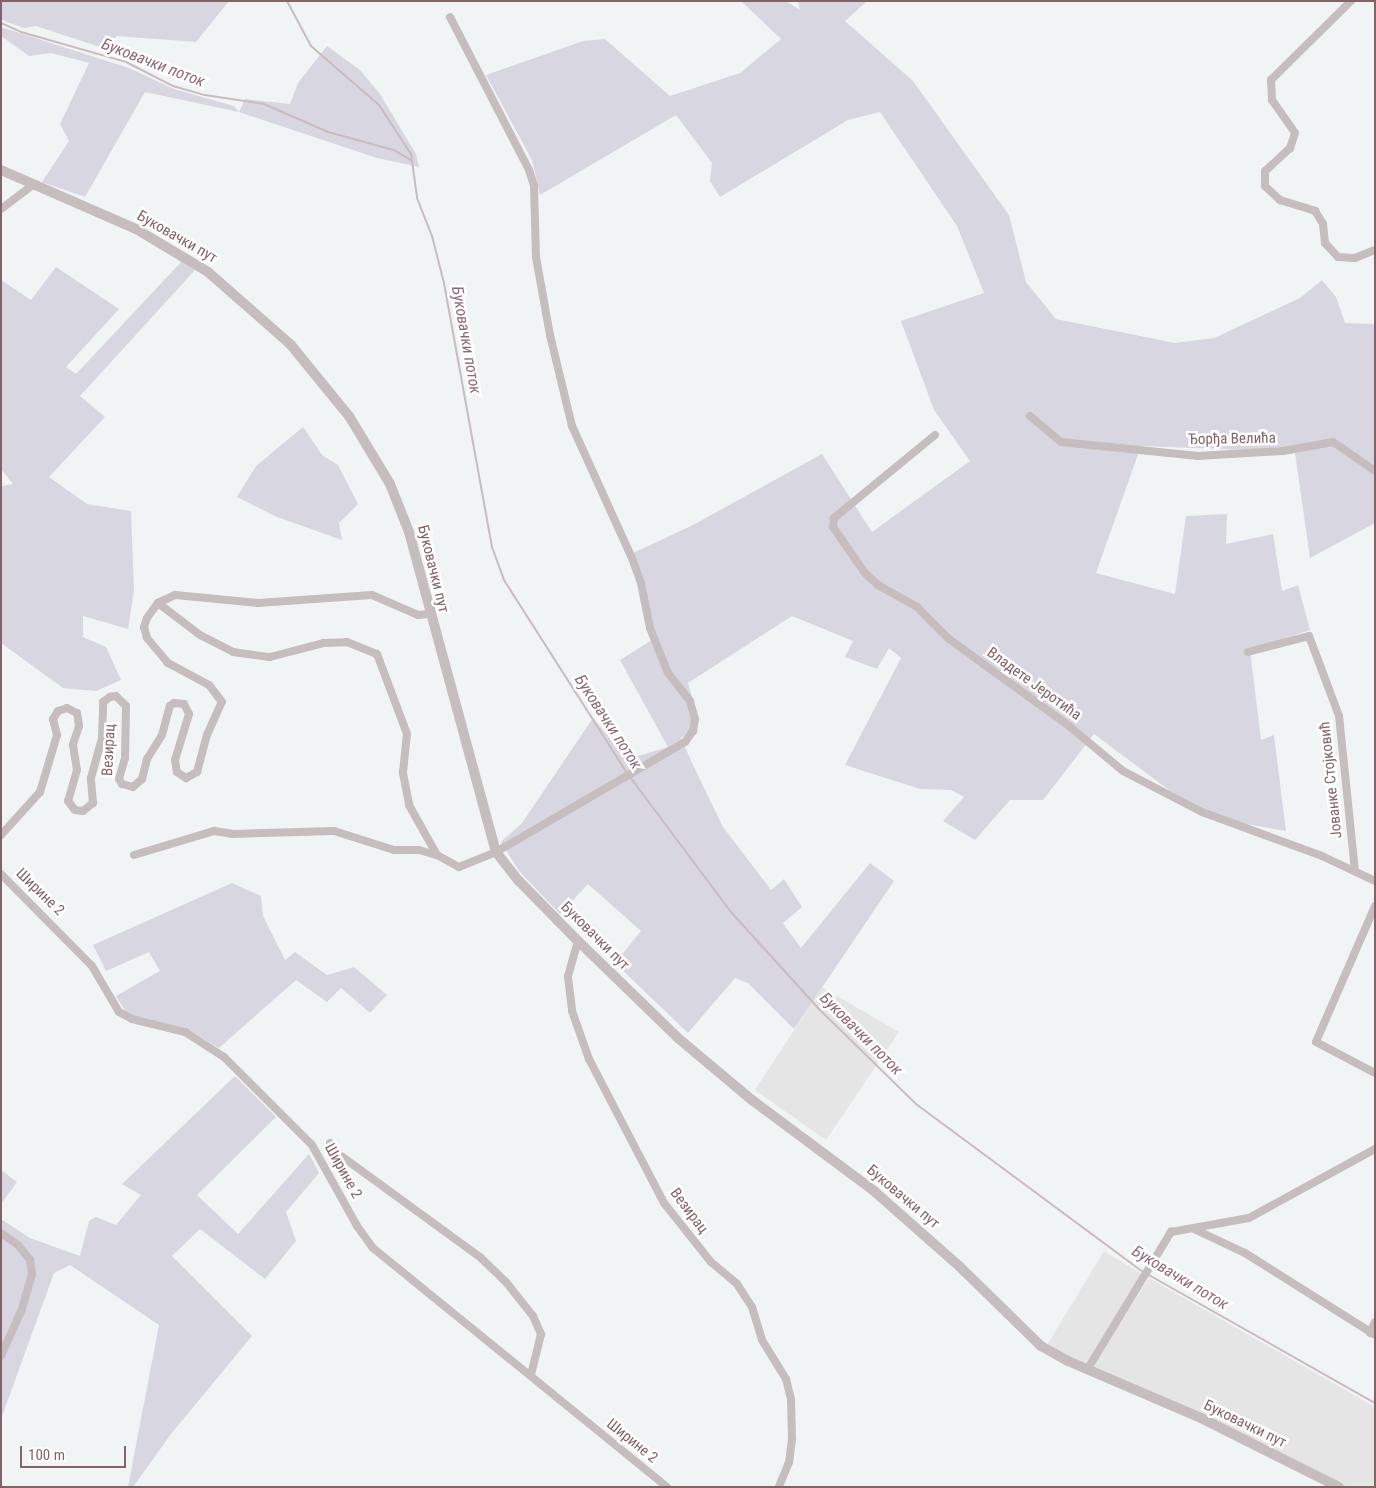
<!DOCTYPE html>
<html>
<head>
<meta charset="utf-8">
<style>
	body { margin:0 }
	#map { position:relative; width:1376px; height:1488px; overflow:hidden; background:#f1f4f5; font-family:"Roboto Condensed",sans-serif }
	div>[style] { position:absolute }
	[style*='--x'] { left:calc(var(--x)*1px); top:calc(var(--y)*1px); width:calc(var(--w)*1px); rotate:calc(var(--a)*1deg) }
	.built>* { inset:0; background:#e5e5e6 }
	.green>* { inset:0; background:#d8d7e1 }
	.stream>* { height:2px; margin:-1px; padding:0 1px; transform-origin:1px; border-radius:1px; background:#cbbabf }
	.minor>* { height:8px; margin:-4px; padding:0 4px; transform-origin:4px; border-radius:4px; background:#c6bdbe }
	.tertiary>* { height:10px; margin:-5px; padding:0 5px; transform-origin:5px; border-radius:5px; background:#c6bdbe }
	span { translate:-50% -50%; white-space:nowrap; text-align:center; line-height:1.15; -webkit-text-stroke:5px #fff; paint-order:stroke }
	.street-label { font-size:15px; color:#846367 }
	.water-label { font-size:16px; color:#8f6873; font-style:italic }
	.frame { position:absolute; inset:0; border:2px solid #846367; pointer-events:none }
	.scale { position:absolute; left:20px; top:1446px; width:106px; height:22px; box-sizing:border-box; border:2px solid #846367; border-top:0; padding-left:6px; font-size:15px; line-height:18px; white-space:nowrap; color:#846367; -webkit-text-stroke:4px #fff; paint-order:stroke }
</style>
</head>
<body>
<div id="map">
	<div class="built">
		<div style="clip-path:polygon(822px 987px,899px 1032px,826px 1140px,755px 1090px)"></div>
		<div style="clip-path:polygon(1104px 1251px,1142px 1274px,1087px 1365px,1047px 1345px)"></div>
		<div style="clip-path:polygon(1149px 1278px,1375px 1407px,1375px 1487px,1348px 1487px,1204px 1416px,1092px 1367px)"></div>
	</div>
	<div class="green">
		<div style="clip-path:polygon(1px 1px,229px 1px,196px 42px,116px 36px,112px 51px,36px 26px,24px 28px,7px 22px,1px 19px)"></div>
		<div style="clip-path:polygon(741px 1px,786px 1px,800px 10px,798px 1px,867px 1px,845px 21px,913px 81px,1009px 215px,1026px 282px,1056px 319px,1175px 343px,1214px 338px,1300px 298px,1322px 280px,1336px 297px,1345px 323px,1375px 324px,1375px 523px,1310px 558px,1294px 446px,1245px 450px,1141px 446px,1096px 573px,1175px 594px,1186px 516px,1227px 514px,1226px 544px,1273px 534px,1282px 591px,1298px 585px,1310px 630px,1250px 650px,1261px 740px,1274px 735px,1286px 831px,1229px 821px,1173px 793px,1094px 734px,1043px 800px,1010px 800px,975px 840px,943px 821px,964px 797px,951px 790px,920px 789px,845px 765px,901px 658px,889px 648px,877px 669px,845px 657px,853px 641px,792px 616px,688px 683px,694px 704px,692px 730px,681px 738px,693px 765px,723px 827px,771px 890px,784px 879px,802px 907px,783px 923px,801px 948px,870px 863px,894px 881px,794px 1029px,748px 983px,735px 978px,688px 1033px,615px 963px,641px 931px,588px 884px,560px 914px,519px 871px,501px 842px,522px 823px,593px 718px,628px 759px,668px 747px,620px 660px,655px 638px,633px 553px,691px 526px,822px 454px,872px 532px,970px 461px,934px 410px,901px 321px,984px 293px,957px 226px,880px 112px,848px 120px,720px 197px,710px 181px,712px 163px,676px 115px,540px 195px,532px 160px,486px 75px,583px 41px,605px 39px,670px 96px,740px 73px,781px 39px)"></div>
		<div style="clip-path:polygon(1px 27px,129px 68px,174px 89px,234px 106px,239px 112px,245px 99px,290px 104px,298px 83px,327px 46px,360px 70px,380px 94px,416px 154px,419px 167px,377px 158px,239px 112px,145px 92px,85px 197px,42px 182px,69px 141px,60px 124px,89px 63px,51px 53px,29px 56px,1px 36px)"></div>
		<div style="clip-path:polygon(184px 259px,196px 269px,80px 396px,105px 417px,49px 477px,87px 504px,131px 511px,134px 591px,128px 629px,83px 616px,83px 637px,106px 647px,121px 680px,96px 691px,63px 688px,1px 643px,1px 486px,13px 484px,1px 469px,1px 280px,31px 300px,56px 267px,119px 309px,66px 367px,76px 374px)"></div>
		<div style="clip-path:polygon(303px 427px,322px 455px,338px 465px,358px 504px,339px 523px,342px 540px,277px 517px,237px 497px,256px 466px)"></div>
		<div style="clip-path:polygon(232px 883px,261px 896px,263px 916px,285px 960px,295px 952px,327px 975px,354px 967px,387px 995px,370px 1013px,341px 988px,327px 1002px,296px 980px,219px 1048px,185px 1028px,127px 1014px,116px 996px,160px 971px,149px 952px,106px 971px,93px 945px)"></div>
		<div style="clip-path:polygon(235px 1076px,276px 1117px,197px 1195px,238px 1234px,309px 1154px,319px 1173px,286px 1212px,296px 1241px,265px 1279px,200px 1229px,172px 1256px,252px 1336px,171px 1434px,133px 1487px,128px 1487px,159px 1325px,70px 1265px,54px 1273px,1px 1419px,1px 1219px,30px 1238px,80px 1256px,89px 1221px,96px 1217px,116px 1225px,141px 1195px,122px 1184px)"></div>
		<div style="clip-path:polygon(1px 1170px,17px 1182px,1px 1204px)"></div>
	</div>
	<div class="stream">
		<div style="--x:287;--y:1;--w:51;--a:61.9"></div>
		<div style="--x:311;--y:46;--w:90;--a:40.9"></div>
		<div style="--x:379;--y:105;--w:59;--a:56.9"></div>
		<div style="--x:411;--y:154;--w:7;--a:82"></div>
		<div style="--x:1;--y:23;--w:22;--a:24"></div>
		<div style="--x:21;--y:32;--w:109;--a:15.9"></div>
		<div style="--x:126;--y:62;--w:53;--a:27.1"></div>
		<div style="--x:173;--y:86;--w:33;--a:16"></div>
		<div style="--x:205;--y:95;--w:60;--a:8.7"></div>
		<div style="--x:264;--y:104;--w:70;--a:23.6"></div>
		<div style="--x:328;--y:132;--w:68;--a:15.3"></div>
		<div style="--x:394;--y:150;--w:21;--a:31"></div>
		<div style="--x:412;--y:161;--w:37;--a:82"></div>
		<div style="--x:417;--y:198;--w:41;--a:68.5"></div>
		<div style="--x:432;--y:236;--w:49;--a:75.7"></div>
		<div style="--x:444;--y:283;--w:268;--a:79.7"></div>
		<div style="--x:492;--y:547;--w:35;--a:70"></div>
		<div style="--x:504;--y:580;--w:229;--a:57.5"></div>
		<div style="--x:630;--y:777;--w:169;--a:53.2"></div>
		<div style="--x:731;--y:912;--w:131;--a:47.8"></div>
		<div style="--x:819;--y:1009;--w:136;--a:44.4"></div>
		<div style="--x:916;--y:1104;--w:282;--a:36.5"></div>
		<div style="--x:1147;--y:1274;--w:262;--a:29.5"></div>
	</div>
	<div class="minor">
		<div style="--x:1351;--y:1;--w:112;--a:135.4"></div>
		<div style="--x:1271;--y:80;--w:20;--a:87"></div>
		<div style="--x:1272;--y:100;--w:40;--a:55.1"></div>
		<div style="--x:1295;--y:133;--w:16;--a:108"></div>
		<div style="--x:1290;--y:148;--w:34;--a:137"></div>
		<div style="--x:1265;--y:171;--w:15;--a:90"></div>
		<div style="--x:1265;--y:186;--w:21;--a:43"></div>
		<div style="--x:1280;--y:200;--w:37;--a:17"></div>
		<div style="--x:1315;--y:211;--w:15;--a:58"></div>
		<div style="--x:1323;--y:224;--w:19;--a:84"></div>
		<div style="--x:1325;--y:243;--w:19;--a:47"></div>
		<div style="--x:1338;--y:257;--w:17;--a:3"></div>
		<div style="--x:1355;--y:258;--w:22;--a:-22"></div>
		<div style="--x:1;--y:209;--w:40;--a:-37"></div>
		<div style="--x:1030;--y:416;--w:40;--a:40"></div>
		<div style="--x:1061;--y:442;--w:138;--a:5.8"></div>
		<div style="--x:1198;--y:456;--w:85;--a:-3.4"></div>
		<div style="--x:1283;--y:451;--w:51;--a:-10.2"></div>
		<div style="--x:1333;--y:442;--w:51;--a:34.6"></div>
		<div style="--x:935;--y:435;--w:131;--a:140.6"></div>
		<div style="--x:834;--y:518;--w:9;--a:96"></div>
		<div style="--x:833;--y:527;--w:56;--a:55.2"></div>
		<div style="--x:865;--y:573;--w:18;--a:43"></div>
		<div style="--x:878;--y:585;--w:45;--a:29.4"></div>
		<div style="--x:917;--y:607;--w:45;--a:45"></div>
		<div style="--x:949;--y:639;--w:148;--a:35.9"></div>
		<div style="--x:1069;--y:726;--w:70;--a:39.8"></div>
		<div style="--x:1123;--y:771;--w:89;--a:27.4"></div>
		<div style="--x:1202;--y:812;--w:128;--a:20.1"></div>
		<div style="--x:1322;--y:856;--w:59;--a:25.3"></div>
		<div style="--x:158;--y:603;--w:53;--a:37.3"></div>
		<div style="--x:200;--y:635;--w:37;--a:27"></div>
		<div style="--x:233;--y:652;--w:37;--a:8"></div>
		<div style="--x:270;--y:657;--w:56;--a:-14.5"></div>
		<div style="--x:324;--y:643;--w:23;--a:-2"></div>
		<div style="--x:347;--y:642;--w:32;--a:22"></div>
		<div style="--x:377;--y:654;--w:85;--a:69.4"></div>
		<div style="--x:407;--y:734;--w:39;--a:96"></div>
		<div style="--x:403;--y:773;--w:33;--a:79"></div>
		<div style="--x:409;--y:805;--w:57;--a:60.8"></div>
		<div style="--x:437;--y:855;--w:25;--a:29"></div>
		<div style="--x:459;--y:867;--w:40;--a:-22"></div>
		<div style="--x:496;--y:852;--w:219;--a:-30.2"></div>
		<div style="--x:685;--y:742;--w:14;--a:-54"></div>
		<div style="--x:693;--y:731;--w:12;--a:-81"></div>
		<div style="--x:695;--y:719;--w:19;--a:-106"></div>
		<div style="--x:690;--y:701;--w:36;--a:-128"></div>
		<div style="--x:668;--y:673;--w:48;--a:-111.8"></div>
		<div style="--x:650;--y:628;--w:46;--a:-101.3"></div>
		<div style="--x:641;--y:583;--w:29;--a:-110"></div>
		<div style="--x:631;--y:556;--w:143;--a:-114.4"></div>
		<div style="--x:572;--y:426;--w:94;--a:-103.6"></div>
		<div style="--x:550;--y:335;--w:79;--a:-100.2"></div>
		<div style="--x:536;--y:257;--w:71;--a:-91.6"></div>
		<div style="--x:534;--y:186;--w:17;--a:-107"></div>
		<div style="--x:529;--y:170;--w:172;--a:-117.3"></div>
		<div style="--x:1248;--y:652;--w:63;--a:-14.7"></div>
		<div style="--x:1309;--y:636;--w:85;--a:69.4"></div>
		<div style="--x:1339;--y:716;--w:155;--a:84.1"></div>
		<div style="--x:1;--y:835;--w:58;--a:-47.8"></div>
		<div style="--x:40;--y:792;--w:59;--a:-73.4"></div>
		<div style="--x:57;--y:735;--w:16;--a:-104"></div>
		<div style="--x:53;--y:719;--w:9;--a:-58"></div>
		<div style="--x:58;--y:711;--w:9;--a:-18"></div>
		<div style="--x:67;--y:708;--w:11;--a:27"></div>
		<div style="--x:77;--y:713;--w:13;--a:81"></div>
		<div style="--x:79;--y:726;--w:20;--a:108"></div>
		<div style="--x:73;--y:745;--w:25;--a:81"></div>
		<div style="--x:77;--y:770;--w:32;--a:106"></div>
		<div style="--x:68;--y:801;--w:11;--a:52"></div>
		<div style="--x:75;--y:810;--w:8;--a:7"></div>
		<div style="--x:83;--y:811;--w:13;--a:-39"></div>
		<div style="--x:93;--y:803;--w:25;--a:-95"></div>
		<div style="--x:91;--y:778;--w:41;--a:-74.6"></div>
		<div style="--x:102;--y:738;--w:36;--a:-88"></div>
		<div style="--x:103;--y:702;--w:9;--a:-36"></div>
		<div style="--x:110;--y:697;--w:6;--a:-9"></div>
		<div style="--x:116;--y:696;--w:14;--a:45"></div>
		<div style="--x:126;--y:706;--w:52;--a:91.1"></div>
		<div style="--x:125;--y:758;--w:22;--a:106"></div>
		<div style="--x:119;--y:779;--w:6;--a:59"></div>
		<div style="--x:122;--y:784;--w:11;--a:15"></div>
		<div style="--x:133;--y:787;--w:12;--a:-42"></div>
		<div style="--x:142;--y:779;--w:21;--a:-76"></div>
		<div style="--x:147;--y:759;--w:28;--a:-58"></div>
		<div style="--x:162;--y:735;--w:30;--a:-75"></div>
		<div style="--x:170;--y:706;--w:5;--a:-37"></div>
		<div style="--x:174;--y:703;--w:10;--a:6"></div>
		<div style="--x:184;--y:704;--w:11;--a:63"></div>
		<div style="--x:189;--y:714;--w:48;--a:106.9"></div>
		<div style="--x:175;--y:760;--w:12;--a:81"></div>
		<div style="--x:177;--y:772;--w:11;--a:34"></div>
		<div style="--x:186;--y:778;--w:13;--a:-29"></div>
		<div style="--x:197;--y:772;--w:38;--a:-75"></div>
		<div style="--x:207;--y:735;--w:36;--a:-66"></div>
		<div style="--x:222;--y:702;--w:21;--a:-127"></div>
		<div style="--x:209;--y:685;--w:47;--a:-151.8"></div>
		<div style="--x:168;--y:663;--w:33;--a:-130"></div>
		<div style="--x:147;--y:638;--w:11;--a:-105"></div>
		<div style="--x:144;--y:627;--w:9;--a:-72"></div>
		<div style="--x:147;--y:618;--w:19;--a:-54"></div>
		<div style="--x:158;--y:603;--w:19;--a:-25"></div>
		<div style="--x:175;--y:595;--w:83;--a:5.5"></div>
		<div style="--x:258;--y:603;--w:114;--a:-4"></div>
		<div style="--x:372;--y:595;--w:50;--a:23.5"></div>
		<div style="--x:418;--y:615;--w:11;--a:-5"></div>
		<div style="--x:134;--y:855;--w:84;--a:-16.7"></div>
		<div style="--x:214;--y:831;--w:18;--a:9"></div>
		<div style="--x:232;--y:834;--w:102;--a:-1.7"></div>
		<div style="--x:334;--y:831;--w:63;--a:17.6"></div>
		<div style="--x:394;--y:850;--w:25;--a:0"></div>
		<div style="--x:419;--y:850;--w:19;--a:16"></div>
		<div style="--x:1;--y:874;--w:129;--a:45.3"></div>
		<div style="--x:92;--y:966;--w:53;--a:59.6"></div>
		<div style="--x:119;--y:1012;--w:15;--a:28"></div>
		<div style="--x:132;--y:1019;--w:55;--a:13.8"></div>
		<div style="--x:185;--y:1032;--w:46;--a:32.7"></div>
		<div style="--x:224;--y:1057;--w:124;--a:45"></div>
		<div style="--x:312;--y:1145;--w:93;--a:60.9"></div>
		<div style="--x:357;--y:1226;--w:27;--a:54"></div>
		<div style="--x:373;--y:1248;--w:379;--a:39.1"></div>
		<div style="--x:1375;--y:906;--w:148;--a:113.5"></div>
		<div style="--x:1316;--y:1042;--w:67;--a:27.7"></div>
		<div style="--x:578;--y:941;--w:37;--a:106"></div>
		<div style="--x:568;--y:977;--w:34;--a:83"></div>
		<div style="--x:572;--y:1011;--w:51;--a:70.5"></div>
		<div style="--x:589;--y:1059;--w:162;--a:62.5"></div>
		<div style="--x:664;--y:1203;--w:75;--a:51.5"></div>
		<div style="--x:711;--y:1262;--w:34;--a:40"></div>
		<div style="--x:737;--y:1284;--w:27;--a:57"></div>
		<div style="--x:752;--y:1307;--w:34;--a:73"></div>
		<div style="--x:762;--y:1340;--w:46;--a:58.4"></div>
		<div style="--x:786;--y:1379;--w:21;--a:76"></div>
		<div style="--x:791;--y:1399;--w:40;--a:88.6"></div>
		<div style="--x:792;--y:1439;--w:23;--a:97"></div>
		<div style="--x:789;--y:1462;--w:27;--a:112"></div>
		<div style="--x:330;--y:1143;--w:8;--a:67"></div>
		<div style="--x:333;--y:1150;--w:183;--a:36.1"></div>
		<div style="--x:481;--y:1258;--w:35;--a:44"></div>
		<div style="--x:506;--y:1282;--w:43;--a:51.5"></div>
		<div style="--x:533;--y:1316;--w:20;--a:66"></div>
		<div style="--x:541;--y:1334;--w:42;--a:103.7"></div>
		<div style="--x:1194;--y:1229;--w:56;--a:25.2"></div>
		<div style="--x:1245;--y:1253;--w:154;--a:32.2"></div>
		<div style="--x:1;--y:1233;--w:21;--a:35"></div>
		<div style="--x:18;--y:1245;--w:19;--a:51"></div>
		<div style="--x:30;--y:1260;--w:14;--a:82"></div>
		<div style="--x:32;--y:1274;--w:36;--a:106"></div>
		<div style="--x:22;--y:1309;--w:51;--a:114.1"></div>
		<div style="--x:1370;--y:1333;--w:12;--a:-66"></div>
		<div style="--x:1087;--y:1370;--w:162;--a:-58.7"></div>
		<div style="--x:1171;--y:1232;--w:79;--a:-10.2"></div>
		<div style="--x:1249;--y:1218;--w:144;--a:-28.7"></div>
	</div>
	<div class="tertiary">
		<div style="--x:1;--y:170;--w:147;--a:23.6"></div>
		<div style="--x:136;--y:229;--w:84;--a:30.8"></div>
		<div style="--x:208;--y:272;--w:111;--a:41.3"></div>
		<div style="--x:291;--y:345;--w:92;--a:50.8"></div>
		<div style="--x:349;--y:416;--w:79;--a:58.9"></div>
		<div style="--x:390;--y:484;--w:52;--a:68.4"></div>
		<div style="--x:409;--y:532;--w:332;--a:74.8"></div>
		<div style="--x:496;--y:852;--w:37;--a:52"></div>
		<div style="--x:519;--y:881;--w:84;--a:45.5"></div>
		<div style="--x:578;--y:941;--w:139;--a:44.1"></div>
		<div style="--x:678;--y:1038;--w:97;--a:40"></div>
		<div style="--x:752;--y:1100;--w:152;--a:36.7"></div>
		<div style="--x:874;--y:1191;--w:113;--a:41.4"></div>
		<div style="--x:959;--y:1266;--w:115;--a:44.3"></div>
		<div style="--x:1041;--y:1346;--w:31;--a:29"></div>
		<div style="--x:1068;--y:1361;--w:147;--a:23.2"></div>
		<div style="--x:1203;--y:1419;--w:152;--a:26.6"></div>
	</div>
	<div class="street-label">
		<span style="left:177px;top:237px;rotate:30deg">Буковачки пут</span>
		<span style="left:1232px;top:439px;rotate:-1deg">Ђорђа Велића</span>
		<span style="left:433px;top:569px;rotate:76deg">Буковачки пут</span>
		<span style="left:1034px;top:684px;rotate:36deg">Владете Јеротића</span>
		<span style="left:109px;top:750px;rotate:-87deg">Везирац</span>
		<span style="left:1331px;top:780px;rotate:-96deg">Јованке Стојковић</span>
		<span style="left:40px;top:892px;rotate:44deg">Ширине 2</span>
		<span style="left:595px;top:936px;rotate:45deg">Буковачки пут</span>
		<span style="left:343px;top:1171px;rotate:61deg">Ширине 2</span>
		<span style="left:903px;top:1197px;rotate:40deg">Буковачки пут</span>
		<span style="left:689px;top:1211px;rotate:53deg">Везирац</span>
		<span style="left:1245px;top:1424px;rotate:26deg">Буковачки пут</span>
		<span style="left:632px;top:1441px;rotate:39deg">Ширине 2</span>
	</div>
	<div class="water-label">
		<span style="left:153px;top:63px;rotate:21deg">Буковачки поток</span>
		<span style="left:466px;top:340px;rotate:80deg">Буковачки поток</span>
		<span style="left:608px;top:722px;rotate:57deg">Буковачки поток</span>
		<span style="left:861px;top:1034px;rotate:45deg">Буковачки поток</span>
		<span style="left:1180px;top:1278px;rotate:31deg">Буковачки поток</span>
	</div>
	<div class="frame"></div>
	<div class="scale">100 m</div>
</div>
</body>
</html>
